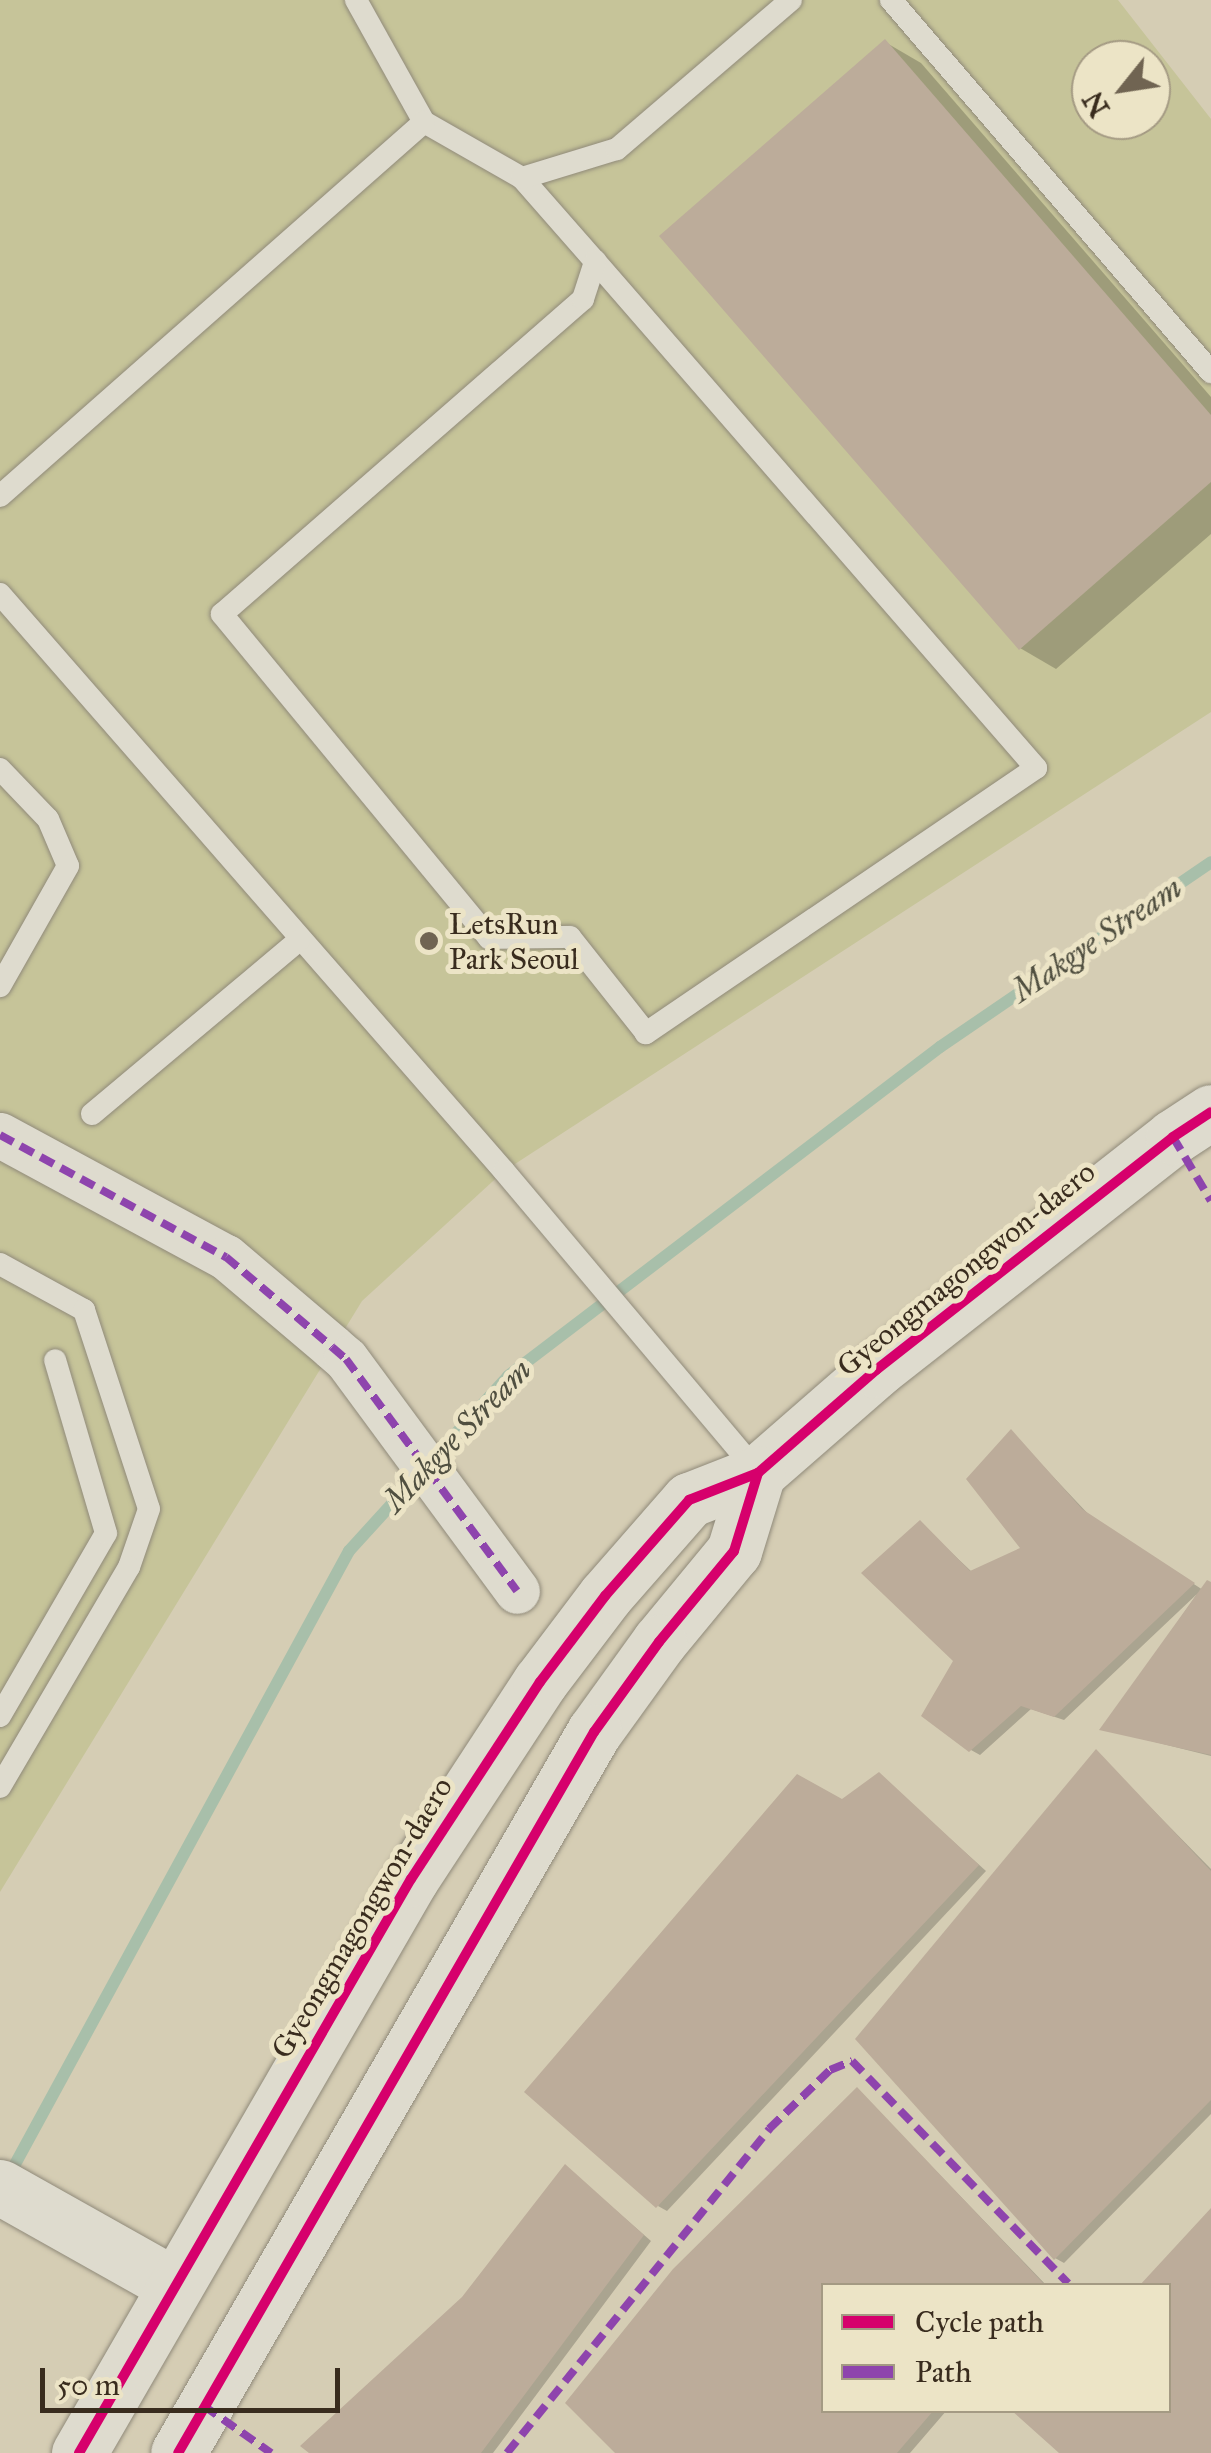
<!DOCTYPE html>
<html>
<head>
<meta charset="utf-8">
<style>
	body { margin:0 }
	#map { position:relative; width:1211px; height:2453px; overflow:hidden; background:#d5cdb4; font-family:"IM FELL Great Primer",serif }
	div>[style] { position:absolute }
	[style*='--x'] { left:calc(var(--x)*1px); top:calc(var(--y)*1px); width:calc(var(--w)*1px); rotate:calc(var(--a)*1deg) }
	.green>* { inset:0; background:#c6c499 }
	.shadow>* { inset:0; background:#0003 }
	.stream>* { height:12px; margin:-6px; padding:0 6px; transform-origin:6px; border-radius:6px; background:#a8bfaa }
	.building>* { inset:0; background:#bcac9a }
	.roads { filter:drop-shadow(0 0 2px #908a7a) drop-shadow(0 0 2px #908a7a) }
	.lane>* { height:22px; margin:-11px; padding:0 11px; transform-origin:11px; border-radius:11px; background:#dedbce }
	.street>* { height:45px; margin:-22.5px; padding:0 22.5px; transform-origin:22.5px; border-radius:22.5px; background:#dedbce }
	.secondary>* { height:55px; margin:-27.5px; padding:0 27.5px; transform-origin:27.5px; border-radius:27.5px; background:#dedbce }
	.quiet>* { height:8px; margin-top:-4px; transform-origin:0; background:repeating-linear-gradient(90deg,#8e44ad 0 15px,transparent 0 23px) }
	.cycleway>* { height:10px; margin:-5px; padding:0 5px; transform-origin:5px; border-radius:5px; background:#d6006c }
	.dots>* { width:28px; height:28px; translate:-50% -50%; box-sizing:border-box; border:5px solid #ece4c6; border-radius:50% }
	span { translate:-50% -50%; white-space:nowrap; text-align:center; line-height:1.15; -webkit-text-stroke:10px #ece4c6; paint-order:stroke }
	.poi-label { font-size:30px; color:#392c1e }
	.left { translate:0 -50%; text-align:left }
	.street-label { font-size:30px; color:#392c1e }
	.water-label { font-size:32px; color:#504f40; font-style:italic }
	.legend { position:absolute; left:821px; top:2283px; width:350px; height:130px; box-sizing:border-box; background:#ece4c6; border:2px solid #a49a83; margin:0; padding:12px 18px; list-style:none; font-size:30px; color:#392c1e }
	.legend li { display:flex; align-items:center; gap:20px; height:50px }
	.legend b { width:50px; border:2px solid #a49a83 }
	.north { position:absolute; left:1071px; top:40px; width:100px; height:100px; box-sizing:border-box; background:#ece4c6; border:2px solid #a49a83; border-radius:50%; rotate:240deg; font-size:28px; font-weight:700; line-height:40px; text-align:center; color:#392c1e }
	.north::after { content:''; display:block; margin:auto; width:35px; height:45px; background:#706452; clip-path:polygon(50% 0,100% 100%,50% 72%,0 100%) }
	.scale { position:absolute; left:40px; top:2368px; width:300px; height:45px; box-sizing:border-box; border:5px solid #392c1e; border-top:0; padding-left:12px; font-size:30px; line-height:35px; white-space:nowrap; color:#392c1e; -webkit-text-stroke:8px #ece4c6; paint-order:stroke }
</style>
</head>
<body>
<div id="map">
	<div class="green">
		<div style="clip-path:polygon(evenodd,0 0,1118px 0,1211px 119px,1211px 712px,504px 1171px,362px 1301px,0 1892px,0 0,1091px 60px,1151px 60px,1151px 120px,1091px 120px,1091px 60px)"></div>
	</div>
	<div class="shadow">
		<div style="clip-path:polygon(885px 42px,921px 63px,1211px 397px,1211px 534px,1056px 669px,1020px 648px)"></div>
		<div style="clip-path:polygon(1011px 1432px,1091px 1517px,1203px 1590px,1211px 1585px,1211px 1756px,1103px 1729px,1197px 1594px,1064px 1720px,1031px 1709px,980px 1755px,971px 1750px,956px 1660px,920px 1523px,972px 1572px,1024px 1549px)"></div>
		<div style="clip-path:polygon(1096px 1752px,1211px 1869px,1211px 2114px,1064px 2263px,1055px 2258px)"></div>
		<div style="clip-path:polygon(879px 1775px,986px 1871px,667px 2211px,658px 2206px,842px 1802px)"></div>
		<div style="clip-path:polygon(858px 2090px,1047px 2286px,824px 2286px,824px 2410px,947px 2410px,910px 2453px,618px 2453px)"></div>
		<div style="clip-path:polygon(566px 2167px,651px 2241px,493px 2453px,313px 2453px,464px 2298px)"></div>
	</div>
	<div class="stream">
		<div style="--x:7;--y:2179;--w:715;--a:-61.43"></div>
		<div style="--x:349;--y:1551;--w:236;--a:-47.7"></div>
		<div style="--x:508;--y:1376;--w:543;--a:-37.29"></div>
		<div style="--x:940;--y:1047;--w:328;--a:-34.3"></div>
	</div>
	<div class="building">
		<div style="clip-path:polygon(885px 39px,1211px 415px,1211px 482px,1019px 650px,659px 236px)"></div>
		<div style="clip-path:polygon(1011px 1429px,1082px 1509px,1195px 1583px,1054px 1717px,1021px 1706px,969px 1752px,921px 1716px,953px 1661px,861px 1573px,920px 1520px,970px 1571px,1020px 1548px,966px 1479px)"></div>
		<div style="clip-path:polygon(1207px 1580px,1211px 1582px,1211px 1755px,1099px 1730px)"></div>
		<div style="clip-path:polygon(1096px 1749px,1211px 1871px,1211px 2100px,1054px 2260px,855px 2039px)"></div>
		<div style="clip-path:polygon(879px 1772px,979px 1865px,656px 2208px,524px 2092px,797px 1774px,842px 1799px)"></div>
		<div style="clip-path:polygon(857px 2087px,1043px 2283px,824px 2286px,824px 2410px,934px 2410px,897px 2453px,615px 2453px,565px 2403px,673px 2269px)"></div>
		<div style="clip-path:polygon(565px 2164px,644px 2235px,481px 2453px,309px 2453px,300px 2446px,462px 2297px)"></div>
		<div style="clip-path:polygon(1211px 2208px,1211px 2453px,1059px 2453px,1011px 2410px,1168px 2410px,1168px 2286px,1139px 2286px)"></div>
	</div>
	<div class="roads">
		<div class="lane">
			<div style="--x:356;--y:0;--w:140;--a:60.9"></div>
			<div style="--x:424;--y:122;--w:113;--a:29.7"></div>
			<div style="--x:522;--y:178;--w:111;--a:48.7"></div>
			<div style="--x:595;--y:261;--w:672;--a:48.98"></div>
			<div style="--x:1036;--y:768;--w:472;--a:145.8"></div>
			<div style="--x:646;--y:1033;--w:122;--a:-128.4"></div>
			<div style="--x:570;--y:937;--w:81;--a:179.3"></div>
			<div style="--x:489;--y:938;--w:420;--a:-129.5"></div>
			<div style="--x:222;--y:614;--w:479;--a:-41.1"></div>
			<div style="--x:583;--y:299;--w:40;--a:-72"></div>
			<div style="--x:891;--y:0;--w:491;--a:49.3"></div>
			<div style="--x:522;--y:178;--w:99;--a:-17"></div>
			<div style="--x:617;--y:149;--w:229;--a:-40.6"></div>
			<div style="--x:0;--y:496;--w:565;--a:-41.41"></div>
			<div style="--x:0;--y:594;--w:766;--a:48.86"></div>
			<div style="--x:504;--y:1171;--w:395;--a:49.9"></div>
			<div style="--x:0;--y:769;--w:69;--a:46.2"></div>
			<div style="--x:48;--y:819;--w:51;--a:66.9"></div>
			<div style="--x:68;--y:866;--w:138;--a:119.5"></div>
			<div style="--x:92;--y:1114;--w:270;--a:-40"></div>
			<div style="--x:0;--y:1264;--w:96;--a:28.7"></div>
			<div style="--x:84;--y:1310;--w:209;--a:71.9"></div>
			<div style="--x:149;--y:1509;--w:61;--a:109"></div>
			<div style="--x:129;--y:1567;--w:255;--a:120.4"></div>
			<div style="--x:0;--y:1716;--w:211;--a:-59.9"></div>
			<div style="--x:106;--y:1533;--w:180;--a:-106.4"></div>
		</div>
		<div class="street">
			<div style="--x:0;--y:1135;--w:257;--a:28.4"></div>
			<div style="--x:226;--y:1257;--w:139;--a:40.3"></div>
			<div style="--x:332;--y:1347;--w:18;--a:41"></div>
			<div style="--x:346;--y:1359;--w:288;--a:53.6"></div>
		</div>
		<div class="secondary">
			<div style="--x:758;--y:1473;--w:157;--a:-41.1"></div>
			<div style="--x:876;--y:1370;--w:377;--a:-38.1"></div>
			<div style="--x:1173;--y:1137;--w:45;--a:-33.3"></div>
			<div style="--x:0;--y:2187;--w:198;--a:29.3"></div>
			<div style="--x:79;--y:2453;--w:663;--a:-59.96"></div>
			<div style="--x:411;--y:1879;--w:235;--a:-56.8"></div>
			<div style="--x:540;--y:1682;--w:108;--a:-52.9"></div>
			<div style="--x:605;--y:1596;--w:128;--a:-48.8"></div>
			<div style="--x:689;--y:1500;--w:74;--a:-21.4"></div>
			<div style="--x:758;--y:1473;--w:82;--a:107.1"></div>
			<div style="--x:734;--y:1551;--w:118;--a:129.5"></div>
			<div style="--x:659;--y:1642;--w:111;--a:125.8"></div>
			<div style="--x:594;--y:1732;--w:832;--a:119.98"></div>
		</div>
	</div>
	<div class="quiet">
		<div style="--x:0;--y:1135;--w:257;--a:28.4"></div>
		<div style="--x:226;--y:1257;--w:139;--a:40.3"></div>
		<div style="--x:332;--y:1347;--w:18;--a:41"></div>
		<div style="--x:346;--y:1359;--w:288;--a:53.6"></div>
		<div style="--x:1173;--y:1137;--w:74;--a:59.3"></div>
		<div style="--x:204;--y:2406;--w:82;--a:35"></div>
		<div style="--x:507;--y:2453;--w:417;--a:-51"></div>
		<div style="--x:769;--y:2129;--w:85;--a:-44"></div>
		<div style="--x:830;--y:2070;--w:24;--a:-22"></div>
		<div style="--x:852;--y:2061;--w:310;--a:45.8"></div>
	</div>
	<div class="cycleway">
		<div style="--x:758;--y:1473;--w:157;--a:-41.1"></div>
		<div style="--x:876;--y:1370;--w:377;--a:-38.1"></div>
		<div style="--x:1173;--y:1137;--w:45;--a:-33.3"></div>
		<div style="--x:79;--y:2453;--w:663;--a:-59.96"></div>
		<div style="--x:411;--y:1879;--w:235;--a:-56.8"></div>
		<div style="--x:540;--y:1682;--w:108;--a:-52.9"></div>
		<div style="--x:605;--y:1596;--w:128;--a:-48.8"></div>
		<div style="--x:689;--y:1500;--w:74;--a:-21.4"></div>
		<div style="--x:758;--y:1473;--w:82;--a:107.1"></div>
		<div style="--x:734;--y:1551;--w:118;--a:129.5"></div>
		<div style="--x:659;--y:1642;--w:111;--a:125.8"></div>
		<div style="--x:594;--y:1732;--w:832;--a:119.98"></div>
	</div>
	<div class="dots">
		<div style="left:429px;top:941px;background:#706452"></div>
	</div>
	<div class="poi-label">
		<span class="left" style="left:449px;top:941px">LetsRun<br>Park Seoul</span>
	</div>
	<div class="street-label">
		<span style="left:966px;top:1269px;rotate:-39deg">Gyeongmagongwon-daero</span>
		<span style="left:362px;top:1918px;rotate:-59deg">Gyeongmagongwon-daero</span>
	</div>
	<div class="water-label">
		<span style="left:1097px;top:940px;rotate:-34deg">Makgye Stream</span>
		<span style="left:458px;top:1436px;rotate:-46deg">Makgye Stream</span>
	</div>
	<ul class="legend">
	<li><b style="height:12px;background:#d6006c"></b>Cycle path</li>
	<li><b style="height:12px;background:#8e44ad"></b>Path</li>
	</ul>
	<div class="north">N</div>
	<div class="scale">50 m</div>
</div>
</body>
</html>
